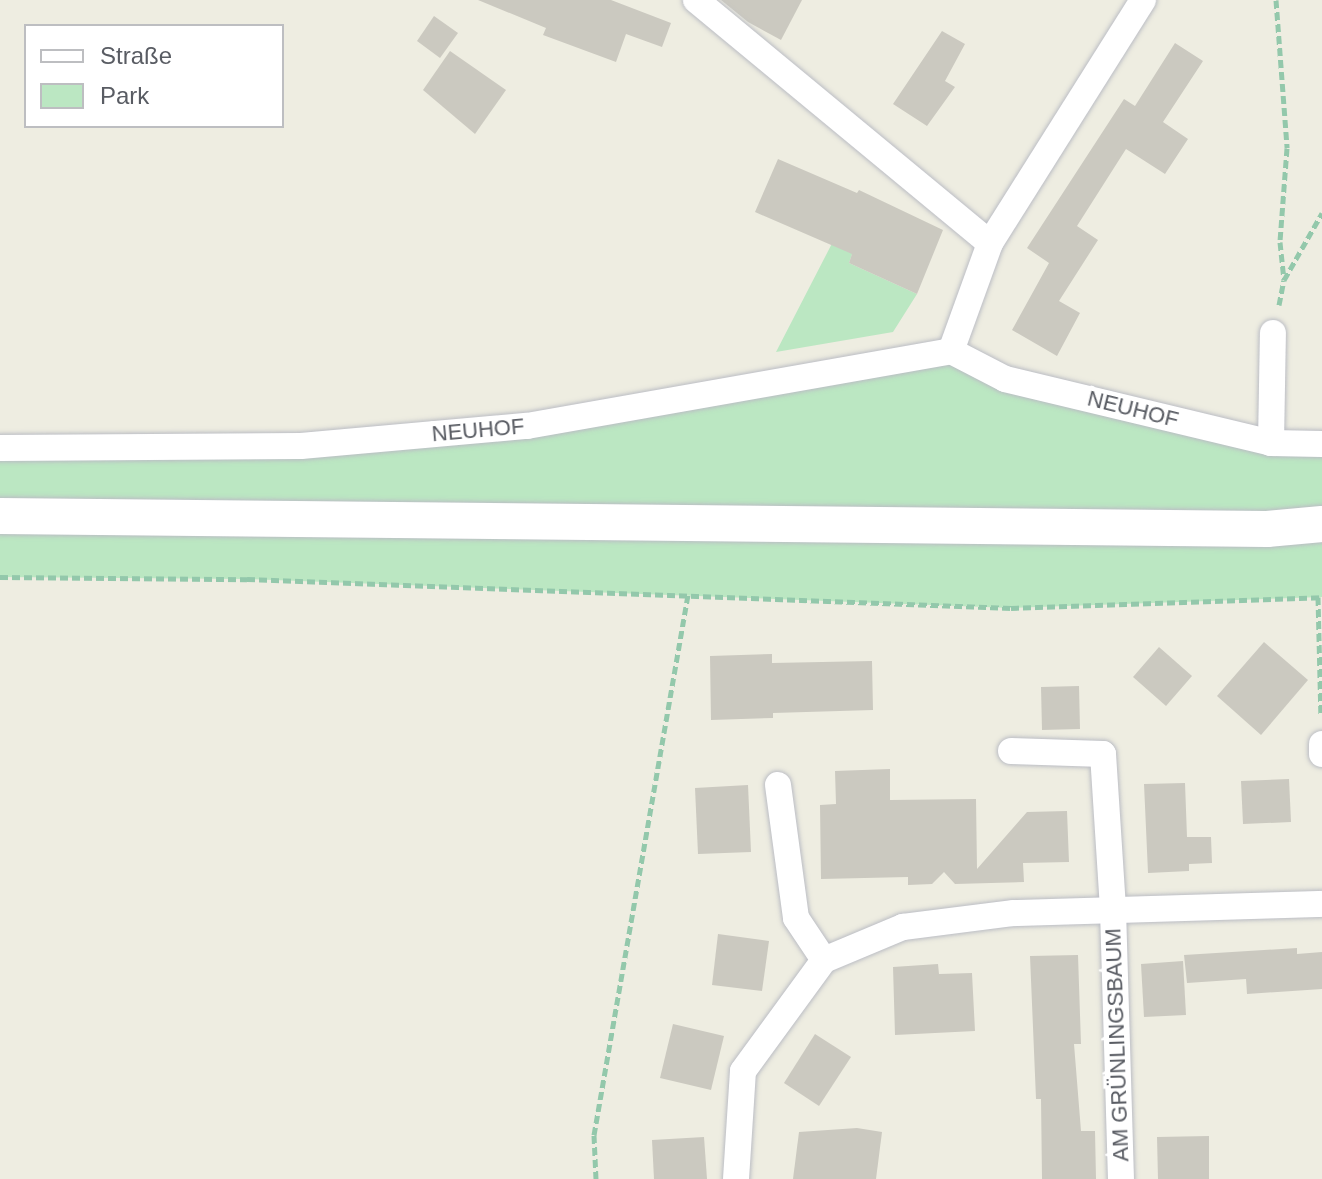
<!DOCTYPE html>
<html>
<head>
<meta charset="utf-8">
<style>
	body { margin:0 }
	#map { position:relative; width:1322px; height:1179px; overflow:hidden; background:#eeede1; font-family:Helvetica,sans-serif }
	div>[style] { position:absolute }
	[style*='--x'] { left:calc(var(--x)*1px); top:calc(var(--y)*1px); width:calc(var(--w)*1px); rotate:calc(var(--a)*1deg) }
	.green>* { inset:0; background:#bbe7c2 }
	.building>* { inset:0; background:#cbc9c0 }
	.path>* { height:5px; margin-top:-2.5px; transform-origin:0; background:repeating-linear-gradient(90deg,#93c8ab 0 8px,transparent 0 12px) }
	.roads { filter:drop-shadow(0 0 2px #bbbdc4) drop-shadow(0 0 2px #bbbdc4) }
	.street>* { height:26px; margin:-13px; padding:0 13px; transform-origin:13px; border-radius:13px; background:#fff }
	.secondary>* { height:36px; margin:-18px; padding:0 18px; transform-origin:18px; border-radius:18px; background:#fff }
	span { translate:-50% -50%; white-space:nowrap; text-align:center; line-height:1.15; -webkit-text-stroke:7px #fff; paint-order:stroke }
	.street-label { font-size:22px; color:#595c63 }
	.legend { position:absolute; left:24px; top:24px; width:260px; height:104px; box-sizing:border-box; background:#fff; border:2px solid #bdbec1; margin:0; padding:10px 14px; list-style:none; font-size:24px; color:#595c63 }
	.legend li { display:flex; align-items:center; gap:16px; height:40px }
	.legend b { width:40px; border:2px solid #bdbec1 }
</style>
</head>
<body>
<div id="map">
	<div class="green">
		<div style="clip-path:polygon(841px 226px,859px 234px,849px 263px,917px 294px,893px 332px,776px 352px)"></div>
		<div style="clip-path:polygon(951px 351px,1005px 379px,1322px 444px,1322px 597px,1011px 608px,247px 579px,0 577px,0 445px,301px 446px)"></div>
	</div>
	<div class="building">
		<div style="clip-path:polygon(478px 0,611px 0,671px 23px,662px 47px,626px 34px,616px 62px,543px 35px,546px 28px)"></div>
		<div style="clip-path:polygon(721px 0,802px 0,781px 40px,748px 22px)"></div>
		<div style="clip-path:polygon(434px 16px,458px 33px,440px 58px,417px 41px)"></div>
		<div style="clip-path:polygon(942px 31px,965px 44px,945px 81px,955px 87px,927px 126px,893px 104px)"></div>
		<div style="clip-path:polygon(1175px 43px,1203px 61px,1163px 122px,1188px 139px,1165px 174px,1126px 149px,1077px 226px,1098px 240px,1059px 301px,1080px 313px,1057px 356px,1012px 330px,1049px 263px,1027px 248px,1124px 99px,1135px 106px)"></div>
		<div style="clip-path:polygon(450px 51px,506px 90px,475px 134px,423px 90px)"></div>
		<div style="clip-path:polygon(778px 159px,857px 193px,859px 190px,943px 230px,917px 294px,849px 263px,852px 254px,755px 212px)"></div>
		<div style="clip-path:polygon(1264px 642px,1308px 680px,1261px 735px,1217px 696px)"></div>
		<div style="clip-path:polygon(1159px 647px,1192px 676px,1166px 706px,1133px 677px)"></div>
		<div style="clip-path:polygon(772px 654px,772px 663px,872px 661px,873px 710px,773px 713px,773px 718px,711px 720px,710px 656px)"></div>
		<div style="clip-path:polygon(1079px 686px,1080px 729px,1042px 730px,1041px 687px)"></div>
		<div style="clip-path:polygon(890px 769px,890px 800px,976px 799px,977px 869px,1027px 812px,1067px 811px,1069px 862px,1023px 863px,1024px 882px,955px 884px,944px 872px,932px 884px,908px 885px,908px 877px,821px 879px,820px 805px,836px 804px,835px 771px)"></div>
		<div style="clip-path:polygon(1289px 779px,1291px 822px,1243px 824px,1241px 781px)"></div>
		<div style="clip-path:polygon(1185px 783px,1187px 837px,1211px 837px,1212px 863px,1189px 864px,1189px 871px,1148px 873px,1144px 784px)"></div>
		<div style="clip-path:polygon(748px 785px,751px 852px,698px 854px,695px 788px)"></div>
		<div style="clip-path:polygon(718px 934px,769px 941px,762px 991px,712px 985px)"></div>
		<div style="clip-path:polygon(1297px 948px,1297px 954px,1322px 952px,1322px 989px,1247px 994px,1246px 979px,1187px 983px,1184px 955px)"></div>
		<div style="clip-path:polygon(1078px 955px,1081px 1044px,1074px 1044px,1081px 1131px,1095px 1131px,1096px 1179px,1042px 1179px,1041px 1099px,1036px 1099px,1030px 956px)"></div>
		<div style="clip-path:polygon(1183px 961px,1186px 1015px,1144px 1017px,1141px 964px)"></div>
		<div style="clip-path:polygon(938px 964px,939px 974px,972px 973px,975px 1031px,895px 1035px,893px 967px)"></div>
		<div style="clip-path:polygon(673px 1024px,724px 1036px,711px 1090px,660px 1078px)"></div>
		<div style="clip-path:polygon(815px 1034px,851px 1057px,819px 1106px,784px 1083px)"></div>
		<div style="clip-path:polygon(857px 1128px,882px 1132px,876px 1179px,793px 1179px,799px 1132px)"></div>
		<div style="clip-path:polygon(1209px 1136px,1209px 1179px,1158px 1179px,1157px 1137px)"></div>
		<div style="clip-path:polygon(704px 1137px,707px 1179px,654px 1179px,652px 1140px)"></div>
	</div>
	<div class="path">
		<div style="--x:1276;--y:0;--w:148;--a:85.7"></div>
		<div style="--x:1287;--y:148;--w:94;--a:94.3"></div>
		<div style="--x:1280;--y:242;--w:38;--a:84"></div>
		<div style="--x:1279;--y:305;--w:25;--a:-79"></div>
		<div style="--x:1284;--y:280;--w:77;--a:-60.4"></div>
		<div style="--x:0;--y:577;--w:247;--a:0.5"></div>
		<div style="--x:247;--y:579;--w:765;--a:2.17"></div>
		<div style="--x:1011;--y:608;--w:311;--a:-2"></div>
		<div style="--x:1318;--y:597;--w:119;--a:88.6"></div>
		<div style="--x:596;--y:1179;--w:44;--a:-92.6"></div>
		<div style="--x:594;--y:1135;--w:548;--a:-80.13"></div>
	</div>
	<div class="roads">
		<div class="street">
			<div style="--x:696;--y:0;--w:381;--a:39.6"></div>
			<div style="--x:951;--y:351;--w:115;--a:-70.1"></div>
			<div style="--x:990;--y:243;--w:287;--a:-57.8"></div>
			<div style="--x:1271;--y:443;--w:110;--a:-89"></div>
			<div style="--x:0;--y:448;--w:301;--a:-0.4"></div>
			<div style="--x:301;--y:446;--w:227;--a:-5.1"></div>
			<div style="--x:527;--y:426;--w:431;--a:-10"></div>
			<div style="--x:951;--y:351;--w:61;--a:27.4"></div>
			<div style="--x:1005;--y:379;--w:274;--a:13.5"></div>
			<div style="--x:1271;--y:443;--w:51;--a:1.1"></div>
			<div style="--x:1322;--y:744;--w:10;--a:90"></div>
			<div style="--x:1011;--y:751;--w:92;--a:1.9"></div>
			<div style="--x:1103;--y:754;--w:156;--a:86.3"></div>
			<div style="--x:1113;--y:910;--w:269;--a:88.3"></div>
			<div style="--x:778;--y:785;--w:134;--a:82.3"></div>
			<div style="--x:796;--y:918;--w:50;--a:56.3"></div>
			<div style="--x:736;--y:1179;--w:108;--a:-86.3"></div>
			<div style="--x:743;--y:1071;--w:137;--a:-53.9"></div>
			<div style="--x:824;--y:960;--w:86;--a:-22.7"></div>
			<div style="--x:903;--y:927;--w:112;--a:-7.2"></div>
			<div style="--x:1014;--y:913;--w:308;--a:-1.7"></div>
		</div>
		<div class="secondary">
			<div style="--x:0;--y:516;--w:1267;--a:0.59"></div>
			<div style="--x:1267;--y:529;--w:55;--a:-5.2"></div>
		</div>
	</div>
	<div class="street-label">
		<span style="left:1133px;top:409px;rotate:14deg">NEUHOF</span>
		<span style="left:478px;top:430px;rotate:-5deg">NEUHOF</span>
		<span style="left:1117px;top:1045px;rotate:-92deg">AM GRÜNLINGSBAUM</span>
	</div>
	<ul class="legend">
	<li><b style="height:10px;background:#fff"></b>Straße</li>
	<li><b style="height:22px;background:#bbe7c2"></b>Park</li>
	</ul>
</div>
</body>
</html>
